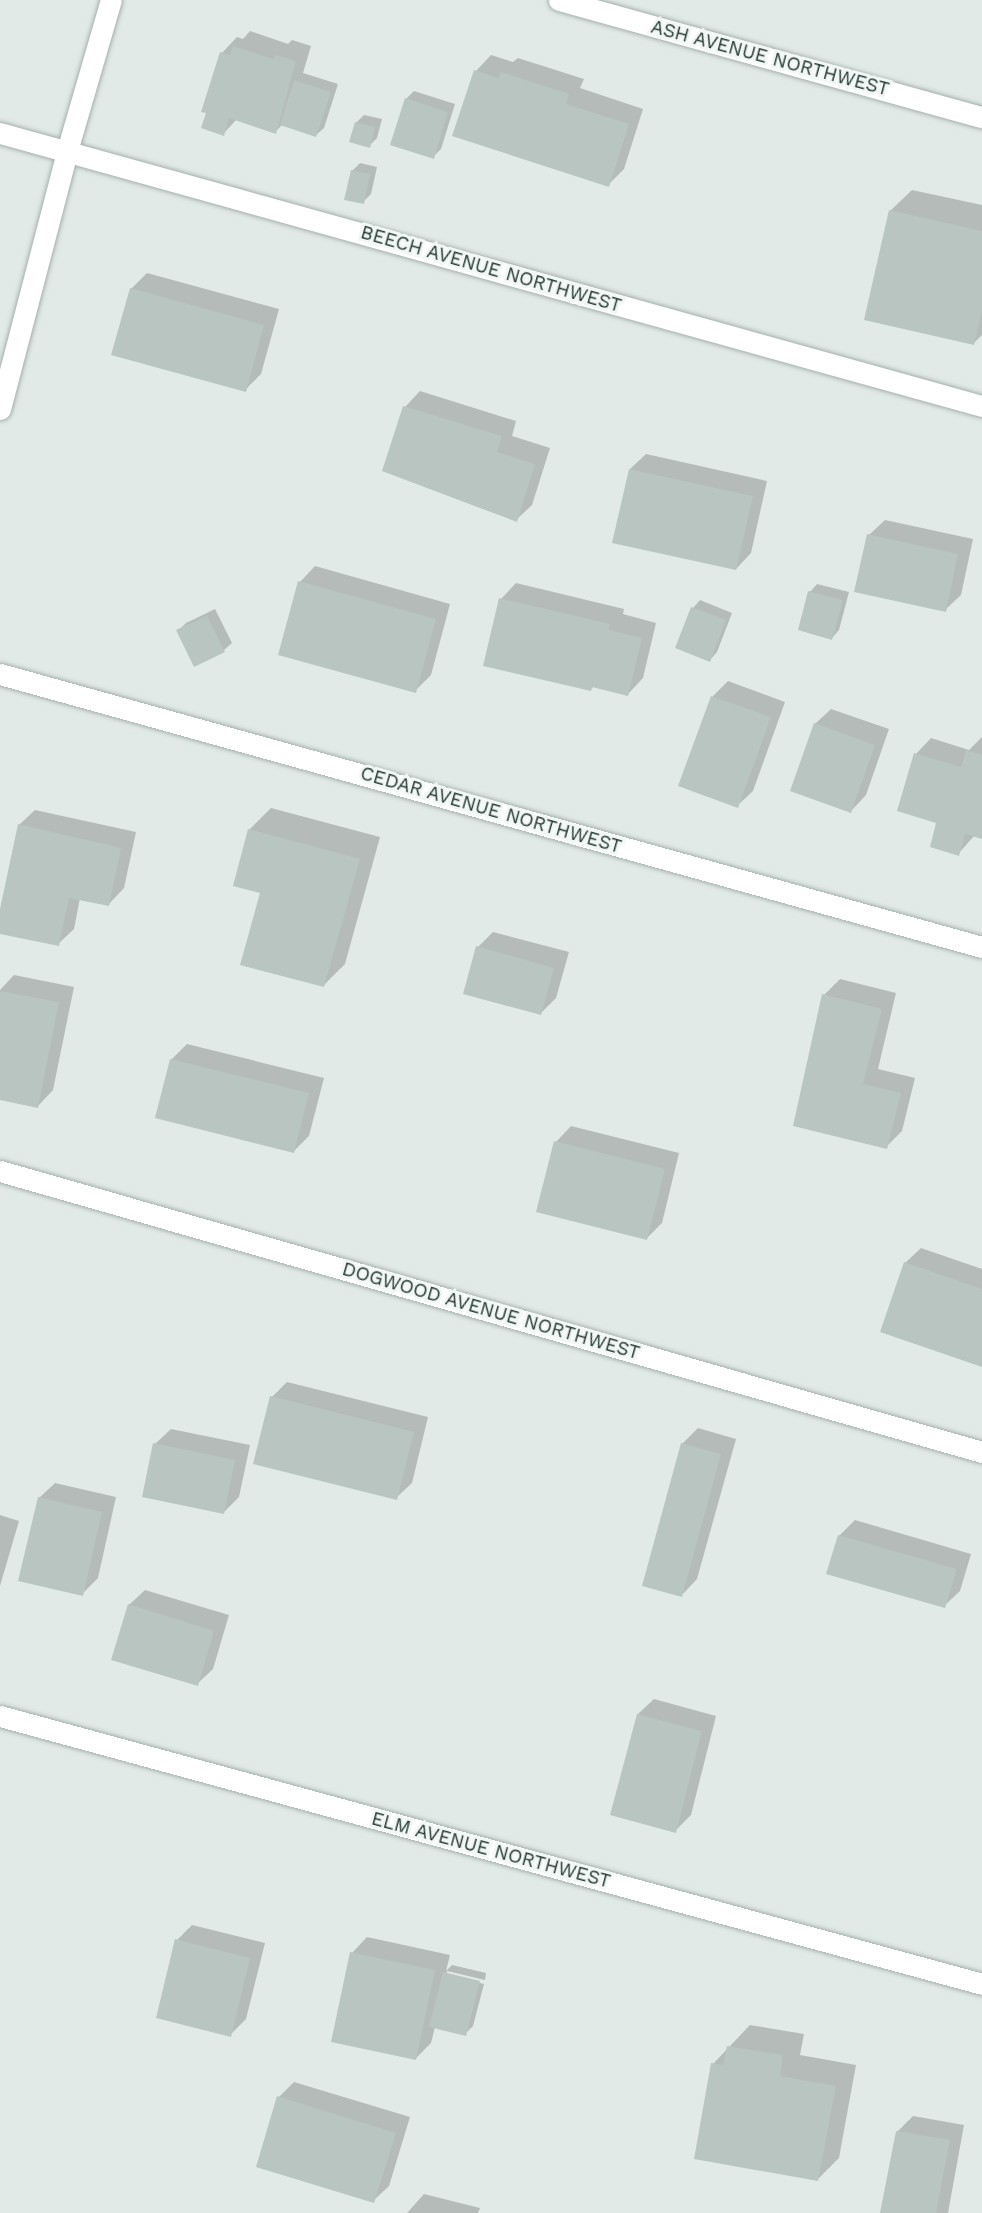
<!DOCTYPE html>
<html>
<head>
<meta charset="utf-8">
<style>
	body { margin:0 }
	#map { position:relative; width:982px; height:2213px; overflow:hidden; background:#e2eae7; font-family:"Work Sans",sans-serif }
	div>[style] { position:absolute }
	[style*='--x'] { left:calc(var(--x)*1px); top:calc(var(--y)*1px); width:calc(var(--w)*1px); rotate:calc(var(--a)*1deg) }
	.shadow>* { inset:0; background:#0003 }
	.building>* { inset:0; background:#b8c5c0 }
	.roads { filter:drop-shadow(0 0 2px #a5b1ae) drop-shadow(0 0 2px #a5b1ae) }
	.minor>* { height:21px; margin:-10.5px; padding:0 10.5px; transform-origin:10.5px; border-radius:10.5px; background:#fff }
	span { translate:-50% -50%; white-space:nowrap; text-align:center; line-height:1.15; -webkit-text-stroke:6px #f2f7f5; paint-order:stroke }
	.street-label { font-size:19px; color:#243935 }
</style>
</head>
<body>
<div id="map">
	<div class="shadow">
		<div style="clip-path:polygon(250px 31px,288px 44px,292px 40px,311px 46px,303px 73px,338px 84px,324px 128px,316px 135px,283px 124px,275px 132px,237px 119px,223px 134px,222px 53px,237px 37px,243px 39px)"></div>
		<div style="clip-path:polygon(491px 55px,513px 62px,518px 58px,584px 79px,580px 88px,643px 109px,624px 169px,608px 185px,476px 71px)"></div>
		<div style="clip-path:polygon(414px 91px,455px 104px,441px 149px,433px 157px,406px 99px)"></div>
		<div style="clip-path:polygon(364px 115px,382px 119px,377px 138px,369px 146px,356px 123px)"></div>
		<div style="clip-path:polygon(360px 163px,377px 167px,371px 194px,363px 202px,352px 171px)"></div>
		<div style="clip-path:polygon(912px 190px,982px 205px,982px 335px,974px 343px,890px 211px)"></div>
		<div style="clip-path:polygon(147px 273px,279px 309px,261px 374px,245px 390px,131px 289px)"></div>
		<div style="clip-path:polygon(420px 391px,516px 421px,512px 436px,550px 448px,532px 505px,516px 520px,384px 470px,405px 407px)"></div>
		<div style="clip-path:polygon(646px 454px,767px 481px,751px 553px,736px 569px,630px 469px)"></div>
		<div style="clip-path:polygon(885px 520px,973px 539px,961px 595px,945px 610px,869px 535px)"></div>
		<div style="clip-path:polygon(315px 566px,450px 604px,431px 675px,415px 691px,300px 582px)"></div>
		<div style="clip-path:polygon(516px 583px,624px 609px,623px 614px,656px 623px,643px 678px,628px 694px,594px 686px,591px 689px,501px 599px)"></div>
		<div style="clip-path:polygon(817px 584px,849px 592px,839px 630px,832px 638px,810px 592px)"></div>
		<div style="clip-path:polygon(700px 600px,732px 613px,717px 652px,710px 660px,693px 608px)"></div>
		<div style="clip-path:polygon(215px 609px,232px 643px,224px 650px,178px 631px,186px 623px)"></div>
		<div style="clip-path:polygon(728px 681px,785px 702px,753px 791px,737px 806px,680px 785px,713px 696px)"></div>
		<div style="clip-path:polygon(831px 709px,889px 729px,866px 795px,851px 811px,815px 724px)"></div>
		<div style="clip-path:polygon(982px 737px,982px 837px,975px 835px,958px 854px,939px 822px,916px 754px,931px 738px,969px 750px)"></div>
		<div style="clip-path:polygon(271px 808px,380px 837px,345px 964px,324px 985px,262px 892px,249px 830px)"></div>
		<div style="clip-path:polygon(35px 810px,136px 832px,124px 888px,109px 904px,80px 898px,74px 929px,58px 944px,0 932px,0 917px,19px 825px)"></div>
		<div style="clip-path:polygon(493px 932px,569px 952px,556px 998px,541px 1013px,478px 947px)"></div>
		<div style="clip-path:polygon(14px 975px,74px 987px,53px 1090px,38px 1106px,0 1098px,0 990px)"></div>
		<div style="clip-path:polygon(840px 979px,896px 993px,878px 1069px,915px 1078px,902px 1131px,886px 1147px,824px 995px)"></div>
		<div style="clip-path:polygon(187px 1044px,324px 1078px,309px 1136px,294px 1151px,171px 1060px)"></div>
		<div style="clip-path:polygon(571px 1126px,679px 1153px,662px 1223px,647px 1238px,556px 1142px)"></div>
		<div style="clip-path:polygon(921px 1248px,982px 1269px,982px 1365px,905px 1263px)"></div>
		<div style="clip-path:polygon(287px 1382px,428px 1417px,412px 1483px,396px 1498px,272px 1397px)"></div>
		<div style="clip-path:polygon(698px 1428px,736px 1439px,697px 1579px,682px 1595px,682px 1444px)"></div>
		<div style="clip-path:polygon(171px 1429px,250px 1445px,239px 1497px,224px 1512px,155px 1444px)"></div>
		<div style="clip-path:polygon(55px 1483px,116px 1497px,98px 1578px,82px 1594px,39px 1498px)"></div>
		<div style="clip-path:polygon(0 1515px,19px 1521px,0 1586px)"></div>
		<div style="clip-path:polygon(855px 1520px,971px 1554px,960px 1591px,944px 1606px,839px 1536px)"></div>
		<div style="clip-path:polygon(145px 1590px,229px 1615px,213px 1669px,197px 1684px,129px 1605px)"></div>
		<div style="clip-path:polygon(654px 1699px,716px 1716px,691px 1815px,675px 1831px,638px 1714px)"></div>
		<div style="clip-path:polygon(192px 1925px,265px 1943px,246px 2019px,230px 2035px,177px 1940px)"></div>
		<div style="clip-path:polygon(367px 1937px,450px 1955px,446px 1971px,452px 1965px,486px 1973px,485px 1980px,447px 1971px,447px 1975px,484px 1984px,473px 2026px,465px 2034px,435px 2027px,431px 2043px,416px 2058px,352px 1953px)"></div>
		<div style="clip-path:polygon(750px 2025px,804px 2034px,800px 2055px,856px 2065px,839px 2158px,818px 2179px,713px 2064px)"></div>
		<div style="clip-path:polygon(294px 2082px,410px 2117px,389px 2186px,373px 2201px,279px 2097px)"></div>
		<div style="clip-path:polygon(913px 2116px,964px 2125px,948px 2213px,882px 2213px,898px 2131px)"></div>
		<div style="clip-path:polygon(424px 2194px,480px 2208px,478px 2213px,407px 2213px)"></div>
	</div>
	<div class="building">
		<div style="clip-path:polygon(233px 46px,273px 59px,275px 55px,296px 61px,276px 134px,229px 118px,224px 136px,201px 128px,206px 113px,201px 112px,220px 52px,230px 55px)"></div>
		<div style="clip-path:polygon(474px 70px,498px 78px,501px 72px,569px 94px,566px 104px,629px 124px,609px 187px,452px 136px)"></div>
		<div style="clip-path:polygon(294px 80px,331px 92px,316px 137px,280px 125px)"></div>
		<div style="clip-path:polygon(405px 98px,448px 112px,434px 159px,390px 145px)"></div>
		<div style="clip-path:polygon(355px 122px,375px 127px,370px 148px,349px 142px)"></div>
		<div style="clip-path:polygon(351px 170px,370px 174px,364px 204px,344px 200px)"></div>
		<div style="clip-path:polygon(889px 210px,982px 231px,982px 311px,974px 345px,864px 320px)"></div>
		<div style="clip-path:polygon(130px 288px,264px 325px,246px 392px,111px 355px)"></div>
		<div style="clip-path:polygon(403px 406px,502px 436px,497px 452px,535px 464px,517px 522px,382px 471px)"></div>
		<div style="clip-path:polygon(629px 469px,753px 496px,736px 570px,612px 543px)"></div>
		<div style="clip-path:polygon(867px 534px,958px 554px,946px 612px,854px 592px)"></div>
		<div style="clip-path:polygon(298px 581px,436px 619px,416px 693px,278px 655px)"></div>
		<div style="clip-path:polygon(808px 591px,843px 600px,832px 640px,798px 630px)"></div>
		<div style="clip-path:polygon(499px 598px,610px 624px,609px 630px,642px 638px,628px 696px,592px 687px,591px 691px,483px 666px)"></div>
		<div style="clip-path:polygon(691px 607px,726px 620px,710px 662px,675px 648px)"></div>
		<div style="clip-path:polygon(207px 616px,225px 652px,194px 667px,176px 630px)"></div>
		<div style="clip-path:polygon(711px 696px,771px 717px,738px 808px,678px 786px)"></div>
		<div style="clip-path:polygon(814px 723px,875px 745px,851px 813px,790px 791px)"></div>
		<div style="clip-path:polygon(966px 750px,982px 755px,982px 839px,965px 834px,959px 856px,930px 847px,936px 823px,897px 811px,914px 753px,961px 767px)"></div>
		<div style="clip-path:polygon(18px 824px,121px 848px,109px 906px,69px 898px,59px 946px,0 934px,0 909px)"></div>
		<div style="clip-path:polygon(248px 829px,360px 859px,324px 987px,240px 965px,260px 893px,233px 886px)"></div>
		<div style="clip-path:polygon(476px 946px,554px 968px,541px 1015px,463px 994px)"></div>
		<div style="clip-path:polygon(0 991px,59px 1002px,38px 1108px,0 1100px)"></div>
		<div style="clip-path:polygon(822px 994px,882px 1009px,863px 1084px,901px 1093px,887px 1149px,793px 1126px)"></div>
		<div style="clip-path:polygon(170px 1059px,309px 1093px,294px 1153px,155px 1118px)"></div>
		<div style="clip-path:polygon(554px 1141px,665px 1169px,647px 1240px,536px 1212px)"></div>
		<div style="clip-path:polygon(904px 1262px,982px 1289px,982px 1367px,880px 1332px)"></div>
		<div style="clip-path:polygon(270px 1396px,414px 1432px,397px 1500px,253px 1464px)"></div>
		<div style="clip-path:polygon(153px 1443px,235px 1460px,224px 1514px,142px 1497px)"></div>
		<div style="clip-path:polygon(681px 1443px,721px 1454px,682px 1597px,642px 1586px)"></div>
		<div style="clip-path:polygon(38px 1497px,102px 1512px,83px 1596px,18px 1581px)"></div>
		<div style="clip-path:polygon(838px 1535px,957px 1569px,945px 1608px,826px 1574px)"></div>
		<div style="clip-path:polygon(128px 1604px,214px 1631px,198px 1686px,111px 1660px)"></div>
		<div style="clip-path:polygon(637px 1714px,702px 1731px,676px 1833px,610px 1815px)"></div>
		<div style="clip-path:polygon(175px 1939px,250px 1958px,231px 2037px,156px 2018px)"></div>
		<div style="clip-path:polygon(350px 1952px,435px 1970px,416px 2060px,331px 2042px)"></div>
		<div style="clip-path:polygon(443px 1972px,480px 1981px,466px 2036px,429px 2027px)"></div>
		<div style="clip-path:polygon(727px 2046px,783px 2055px,780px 2076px,836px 2086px,818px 2181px,694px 2159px,711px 2063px,723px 2065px)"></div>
		<div style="clip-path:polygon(277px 2096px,396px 2133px,374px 2203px,256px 2167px)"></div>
		<div style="clip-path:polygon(896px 2131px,950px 2140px,936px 2213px,880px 2213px)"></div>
	</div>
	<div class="roads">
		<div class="minor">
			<div style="--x:559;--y:0;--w:439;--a:15.5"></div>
			<div style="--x:0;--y:133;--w:1019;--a:15.54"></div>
			<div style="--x:0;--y:409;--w:267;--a:-75.4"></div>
			<div style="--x:67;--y:151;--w:157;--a:-73.8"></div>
			<div style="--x:0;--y:674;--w:1019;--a:15.54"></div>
			<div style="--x:0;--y:1171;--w:1021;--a:15.97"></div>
			<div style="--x:0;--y:1716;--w:1018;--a:15.26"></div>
		</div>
	</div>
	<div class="street-label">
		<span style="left:770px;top:58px;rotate:15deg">ASH AVENUE NORTHWEST</span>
		<span style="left:491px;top:269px;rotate:16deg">BEECH AVENUE NORTHWEST</span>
		<span style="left:491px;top:810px;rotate:16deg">CEDAR AVENUE NORTHWEST</span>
		<span style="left:491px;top:1311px;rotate:16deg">DOGWOOD AVENUE NORTHWEST</span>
		<span style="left:491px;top:1850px;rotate:15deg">ELM AVENUE NORTHWEST</span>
	</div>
</div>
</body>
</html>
